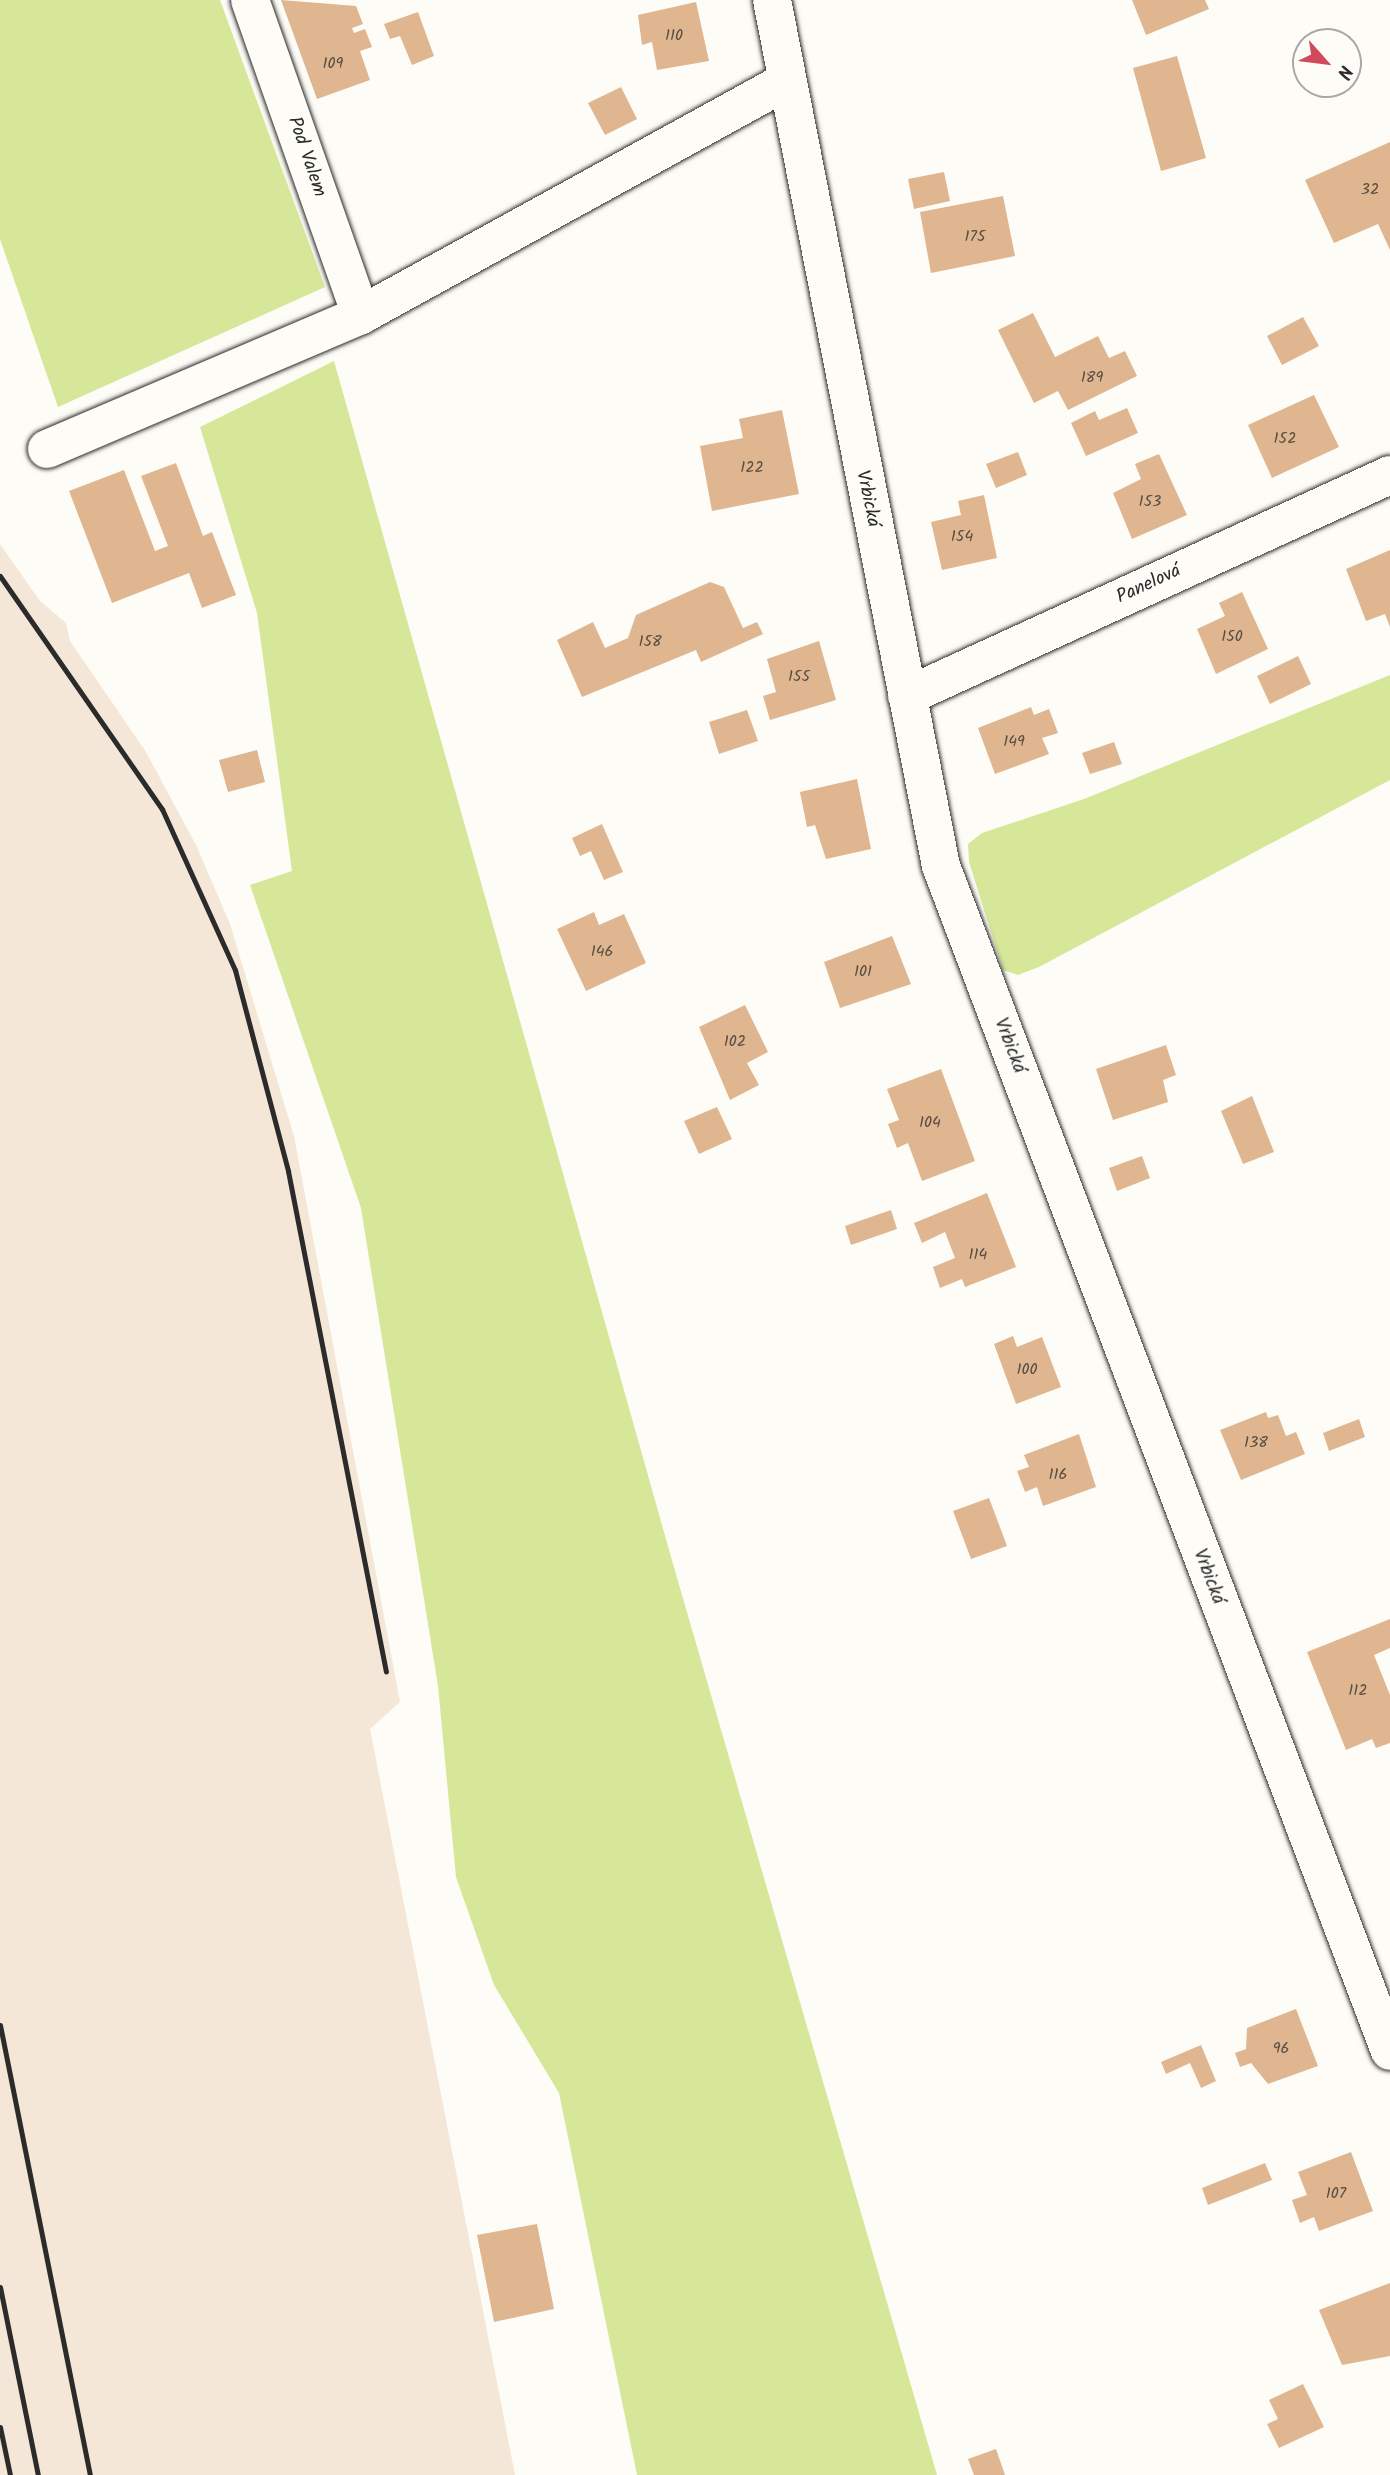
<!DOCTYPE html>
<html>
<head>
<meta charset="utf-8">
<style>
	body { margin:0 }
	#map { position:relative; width:1390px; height:2475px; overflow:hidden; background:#fdfcf7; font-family:Kalam,sans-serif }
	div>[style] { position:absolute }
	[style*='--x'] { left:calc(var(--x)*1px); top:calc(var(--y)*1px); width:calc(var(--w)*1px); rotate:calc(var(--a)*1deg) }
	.built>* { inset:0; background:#f4e7d8 }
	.green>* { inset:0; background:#d6e79a }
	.building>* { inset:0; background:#dfb690 }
	.roads { filter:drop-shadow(0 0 2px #2b2b2b) drop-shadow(0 0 2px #2b2b2b) }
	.minor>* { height:38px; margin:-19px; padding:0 19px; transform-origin:19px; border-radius:19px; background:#fdfcf7 }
	.rail>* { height:5px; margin:-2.5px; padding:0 2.5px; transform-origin:2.5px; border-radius:2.5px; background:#2b2b2b }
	span { translate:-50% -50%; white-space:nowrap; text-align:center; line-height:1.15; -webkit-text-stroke:5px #fdfcf7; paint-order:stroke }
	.number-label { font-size:16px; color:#584e44 }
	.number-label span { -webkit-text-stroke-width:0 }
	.street-label { font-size:19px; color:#2b2b2b }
	.north { position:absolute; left:1292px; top:28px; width:70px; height:70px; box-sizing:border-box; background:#fdfcf7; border:2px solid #a9a8a5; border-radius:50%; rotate:118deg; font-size:19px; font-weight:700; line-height:28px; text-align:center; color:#2b2b2b }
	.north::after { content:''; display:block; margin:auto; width:24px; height:32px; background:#d1495b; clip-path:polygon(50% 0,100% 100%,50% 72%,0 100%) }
</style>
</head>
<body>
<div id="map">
	<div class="built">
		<div style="clip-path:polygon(0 544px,40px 601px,66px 623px,70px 641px,146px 752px,197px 847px,230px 924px,294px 1136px,400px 1702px,370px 1729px,515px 2475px,0 2475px)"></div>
	</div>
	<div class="green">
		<div style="clip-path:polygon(0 0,220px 0,325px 287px,58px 407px,0 239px)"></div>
		<div style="clip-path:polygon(334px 361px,671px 1557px,937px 2475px,637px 2475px,559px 2093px,494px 1985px,456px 1877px,438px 1686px,361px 1208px,250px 885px,292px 871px,257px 613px,200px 427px)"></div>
		<div style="clip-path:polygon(1390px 675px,1390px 780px,1039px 967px,1018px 975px,1003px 970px,969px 862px,968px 844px,982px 833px,1084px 799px)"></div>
	</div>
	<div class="building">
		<div style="clip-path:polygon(281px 0,356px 6px,363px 24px,352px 28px,354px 33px,365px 29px,372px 47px,360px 51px,370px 80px,317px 99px)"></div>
		<div style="clip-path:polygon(1132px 0,1205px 0,1209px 9px,1146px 35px)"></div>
		<div style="clip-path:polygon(696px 2px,709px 61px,657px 70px,652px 42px,642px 45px,638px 15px)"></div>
		<div style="clip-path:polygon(418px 12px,434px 56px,412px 65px,400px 36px,390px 39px,384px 24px)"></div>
		<div style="clip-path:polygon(1177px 56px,1206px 158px,1161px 171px,1133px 68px)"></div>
		<div style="clip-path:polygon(621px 87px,637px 119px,605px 135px,588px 103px)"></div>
		<div style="clip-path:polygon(1390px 142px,1390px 250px,1378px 224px,1334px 243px,1305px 180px)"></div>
		<div style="clip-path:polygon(944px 172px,950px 201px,914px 209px,908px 179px)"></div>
		<div style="clip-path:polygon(1003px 196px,1015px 256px,931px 273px,920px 212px)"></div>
		<div style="clip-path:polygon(1033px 313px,1055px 357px,1098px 336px,1109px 358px,1125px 351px,1137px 376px,1068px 410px,1058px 391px,1034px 403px,998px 330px)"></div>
		<div style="clip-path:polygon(1303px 317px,1319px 346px,1282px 365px,1267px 336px)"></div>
		<div style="clip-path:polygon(1314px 395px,1339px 447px,1272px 478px,1248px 425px)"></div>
		<div style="clip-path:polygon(1127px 408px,1138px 433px,1086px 456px,1071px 423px,1095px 411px,1099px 420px)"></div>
		<div style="clip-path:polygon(782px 410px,799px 494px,712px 511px,700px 446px,743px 438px,739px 419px)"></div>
		<div style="clip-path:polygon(1018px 452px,1027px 475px,996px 488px,986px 464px)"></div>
		<div style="clip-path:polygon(1159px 454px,1187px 515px,1132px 539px,1113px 493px,1141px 479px,1135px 464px)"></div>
		<div style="clip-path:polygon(176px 463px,203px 536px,212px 532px,236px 595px,202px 608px,189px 573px,112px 603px,69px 491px,124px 470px,155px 551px,168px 546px,141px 476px)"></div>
		<div style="clip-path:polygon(984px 495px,997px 558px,942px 570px,931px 522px,961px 515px,958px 501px)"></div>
		<div style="clip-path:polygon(1390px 550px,1390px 627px,1385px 614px,1366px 621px,1346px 569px)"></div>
		<div style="clip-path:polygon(710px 582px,724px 587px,743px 628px,757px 622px,763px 634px,701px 662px,696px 650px,582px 697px,557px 640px,593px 622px,605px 648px,628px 638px,636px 615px)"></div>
		<div style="clip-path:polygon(1242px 592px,1268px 649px,1216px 674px,1197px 629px,1225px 616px,1219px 603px)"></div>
		<div style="clip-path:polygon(819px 641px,836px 700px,770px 720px,763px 696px,776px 692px,767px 659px)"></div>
		<div style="clip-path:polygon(1298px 656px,1311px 684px,1270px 704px,1257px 676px)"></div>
		<div style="clip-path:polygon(1031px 707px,1034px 715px,1049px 709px,1058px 733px,1042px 738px,1049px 754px,995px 774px,978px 728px)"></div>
		<div style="clip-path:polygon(747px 710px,758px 741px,719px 754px,709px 722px)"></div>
		<div style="clip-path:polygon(1114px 742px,1122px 764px,1090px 774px,1082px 753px)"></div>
		<div style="clip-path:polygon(257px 750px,265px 782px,228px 792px,219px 760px)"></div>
		<div style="clip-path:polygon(857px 779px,871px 849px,826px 859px,815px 825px,807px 827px,800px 792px)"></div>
		<div style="clip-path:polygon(602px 824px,623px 872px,604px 880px,591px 851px,580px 856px,572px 838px)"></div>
		<div style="clip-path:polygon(594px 912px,599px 925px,624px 914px,646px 963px,586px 991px,557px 929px)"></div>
		<div style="clip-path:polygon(892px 936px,911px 984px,840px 1008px,824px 962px)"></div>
		<div style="clip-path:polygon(745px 1005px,768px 1052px,747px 1063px,759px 1085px,730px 1100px,699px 1027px)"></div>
		<div style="clip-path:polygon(1166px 1045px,1176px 1075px,1163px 1080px,1168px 1102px,1113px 1120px,1096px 1069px)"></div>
		<div style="clip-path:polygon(941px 1069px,975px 1161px,922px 1181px,908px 1143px,897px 1148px,888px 1124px,899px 1120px,887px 1089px)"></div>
		<div style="clip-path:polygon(1252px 1096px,1274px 1152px,1243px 1164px,1221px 1111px)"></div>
		<div style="clip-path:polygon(717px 1107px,732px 1139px,699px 1154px,684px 1121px)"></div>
		<div style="clip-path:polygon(1142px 1156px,1150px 1178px,1117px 1191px,1109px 1168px)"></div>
		<div style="clip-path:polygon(987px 1193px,1016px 1267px,965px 1287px,962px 1279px,940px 1288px,933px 1267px,955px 1258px,945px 1232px,922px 1243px,914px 1223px)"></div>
		<div style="clip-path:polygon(891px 1210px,897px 1229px,851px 1245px,845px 1226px)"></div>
		<div style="clip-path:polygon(1013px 1336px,1017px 1347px,1042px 1337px,1061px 1387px,1016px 1404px,994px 1344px)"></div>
		<div style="clip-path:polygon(1266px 1412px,1268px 1418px,1278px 1415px,1286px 1436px,1296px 1432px,1305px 1454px,1241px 1480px,1220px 1430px)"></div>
		<div style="clip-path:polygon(1359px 1419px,1365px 1437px,1329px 1451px,1323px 1433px)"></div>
		<div style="clip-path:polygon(1079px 1434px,1096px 1487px,1043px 1506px,1037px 1487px,1025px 1492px,1017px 1471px,1029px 1467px,1024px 1455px)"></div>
		<div style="clip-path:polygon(989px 1498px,1007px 1546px,971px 1559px,953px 1511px)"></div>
		<div style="clip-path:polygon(1390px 1619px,1390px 1648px,1374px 1655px,1390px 1695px,1390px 1743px,1376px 1748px,1372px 1739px,1346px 1750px,1307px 1652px)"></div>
		<div style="clip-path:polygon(1296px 2009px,1318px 2066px,1268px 2084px,1251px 2063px,1240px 2067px,1235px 2053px,1246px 2049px,1247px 2028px)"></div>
		<div style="clip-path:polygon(1201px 2045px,1216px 2081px,1201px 2088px,1190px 2063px,1166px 2074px,1161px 2062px)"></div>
		<div style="clip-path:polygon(1351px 2152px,1373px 2211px,1319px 2231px,1314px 2217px,1300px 2223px,1292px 2200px,1307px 2195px,1298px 2172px)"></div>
		<div style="clip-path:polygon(1265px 2163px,1272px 2180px,1208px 2205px,1202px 2188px)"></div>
		<div style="clip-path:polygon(537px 2224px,554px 2309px,494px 2322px,477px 2235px)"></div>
		<div style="clip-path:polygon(1390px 2283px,1390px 2356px,1342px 2365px,1319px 2310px)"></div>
		<div style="clip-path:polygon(1303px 2384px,1324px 2427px,1279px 2448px,1267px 2424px,1278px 2419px,1269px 2400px)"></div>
		<div style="clip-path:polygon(996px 2449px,1005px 2475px,974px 2475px,968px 2459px)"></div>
	</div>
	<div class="roads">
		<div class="minor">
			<div style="--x:250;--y:0;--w:334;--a:70.6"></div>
			<div style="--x:772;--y:0;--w:882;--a:78.96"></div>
			<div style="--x:941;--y:866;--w:1267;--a:69.25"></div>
			<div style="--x:47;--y:449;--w:341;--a:-23.1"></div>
			<div style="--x:361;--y:315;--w:486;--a:-28.8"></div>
			<div style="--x:907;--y:696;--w:531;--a:-24.59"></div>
		</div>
	</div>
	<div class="rail">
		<div style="--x:0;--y:576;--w:284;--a:55.2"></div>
		<div style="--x:162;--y:809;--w:177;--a:65.6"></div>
		<div style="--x:235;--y:970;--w:208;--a:75.2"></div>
		<div style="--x:288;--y:1171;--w:510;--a:78.93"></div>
		<div style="--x:0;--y:2025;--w:459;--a:78.7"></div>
		<div style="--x:0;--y:2287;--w:192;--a:78.6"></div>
		<div style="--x:0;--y:2427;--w:49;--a:78.2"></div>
	</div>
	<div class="number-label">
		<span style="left:674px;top:36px">110</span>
		<span style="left:333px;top:64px">109</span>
		<span style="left:1370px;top:190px">32</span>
		<span style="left:975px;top:237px">175</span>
		<span style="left:1092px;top:378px">189</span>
		<span style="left:1285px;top:439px">152</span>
		<span style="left:752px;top:468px">122</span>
		<span style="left:1150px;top:502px">153</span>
		<span style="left:962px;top:537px">154</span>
		<span style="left:1232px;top:637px">150</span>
		<span style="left:650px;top:642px">158</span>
		<span style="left:799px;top:677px">155</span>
		<span style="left:1014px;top:742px">149</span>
		<span style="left:602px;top:952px">146</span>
		<span style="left:863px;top:972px">101</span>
		<span style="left:735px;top:1042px">102</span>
		<span style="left:930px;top:1123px">104</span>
		<span style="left:978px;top:1255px">114</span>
		<span style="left:1027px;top:1370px">100</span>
		<span style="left:1256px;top:1443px">138</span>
		<span style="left:1058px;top:1475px">116</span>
		<span style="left:1358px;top:1691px">112</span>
		<span style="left:1281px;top:2049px">96</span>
		<span style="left:1336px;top:2194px">107</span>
	</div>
	<div class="street-label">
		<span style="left:306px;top:157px;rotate:71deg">Pod Valem</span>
		<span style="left:867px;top:499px;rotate:78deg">Vrbická</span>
		<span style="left:1149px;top:585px;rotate:-25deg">Panelová</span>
		<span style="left:1009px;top:1046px;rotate:69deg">Vrbická</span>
		<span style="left:1208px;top:1577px;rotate:69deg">Vrbická</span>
	</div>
	<div class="north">N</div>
</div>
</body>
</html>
